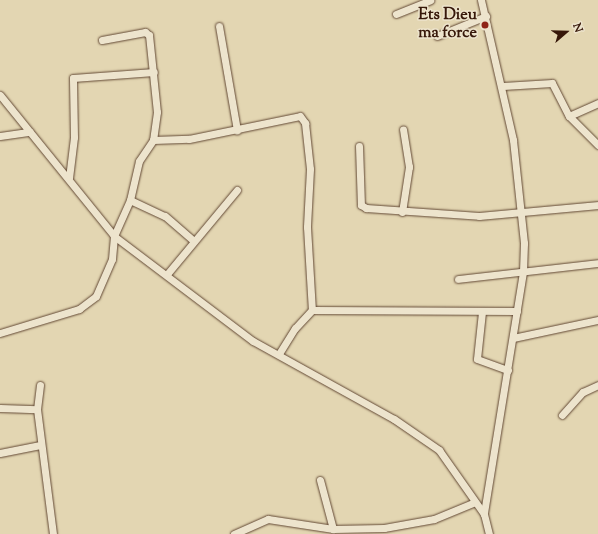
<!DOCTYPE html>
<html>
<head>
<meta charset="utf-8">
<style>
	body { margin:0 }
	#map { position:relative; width:598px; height:534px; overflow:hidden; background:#e3d6b2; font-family:"Sorts Mill Goudy",serif }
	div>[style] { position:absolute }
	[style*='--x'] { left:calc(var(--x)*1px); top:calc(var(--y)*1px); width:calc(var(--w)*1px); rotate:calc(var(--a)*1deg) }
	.roads { filter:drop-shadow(0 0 1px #624834) drop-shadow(0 0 1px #624834) }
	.minor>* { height:7px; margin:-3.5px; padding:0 3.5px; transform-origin:3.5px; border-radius:3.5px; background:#ede4cd }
	.dots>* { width:11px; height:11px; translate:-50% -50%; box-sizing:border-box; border:2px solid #ede4cd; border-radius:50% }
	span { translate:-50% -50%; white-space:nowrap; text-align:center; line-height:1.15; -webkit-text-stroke:3px #ede4cd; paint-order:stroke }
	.poi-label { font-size:16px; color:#37180a; font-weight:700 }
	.right { translate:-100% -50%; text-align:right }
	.north { position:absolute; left:546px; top:12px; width:40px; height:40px; -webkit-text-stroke:3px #ede4cd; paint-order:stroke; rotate:70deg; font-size:11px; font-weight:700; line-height:16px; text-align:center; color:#37180a }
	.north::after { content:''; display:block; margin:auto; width:14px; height:18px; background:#37180a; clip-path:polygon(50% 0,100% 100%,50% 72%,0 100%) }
</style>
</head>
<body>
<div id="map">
	<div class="roads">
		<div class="minor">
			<div style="--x:481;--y:0;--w:144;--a:77.1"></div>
			<div style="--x:513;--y:140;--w:104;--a:83.9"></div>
			<div style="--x:524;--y:243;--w:29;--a:92"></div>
			<div style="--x:523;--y:272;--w:245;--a:99.2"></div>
			<div style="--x:396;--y:14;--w:37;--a:-22"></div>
			<div style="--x:219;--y:26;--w:106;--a:80.2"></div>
			<div style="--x:437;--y:36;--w:53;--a:-22.2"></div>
			<div style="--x:102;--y:40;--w:44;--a:-10.5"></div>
			<div style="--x:145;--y:32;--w:5;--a:37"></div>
			<div style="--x:149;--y:35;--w:77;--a:84.1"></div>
			<div style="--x:157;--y:112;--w:28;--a:98"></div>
			<div style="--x:503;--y:86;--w:49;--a:-3.5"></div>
			<div style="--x:552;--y:83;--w:37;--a:63"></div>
			<div style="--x:569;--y:116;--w:41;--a:45"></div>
			<div style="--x:0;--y:95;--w:181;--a:51"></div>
			<div style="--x:114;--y:236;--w:174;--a:37.1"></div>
			<div style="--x:253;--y:341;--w:161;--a:29"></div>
			<div style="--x:394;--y:419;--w:55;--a:34.6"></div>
			<div style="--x:439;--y:450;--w:78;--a:54.9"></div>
			<div style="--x:484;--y:514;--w:21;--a:76"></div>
			<div style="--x:569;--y:116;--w:32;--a:-24"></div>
			<div style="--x:0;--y:136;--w:30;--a:-8"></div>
			<div style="--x:359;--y:146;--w:59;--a:88.1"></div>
			<div style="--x:361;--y:205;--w:6;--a:31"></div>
			<div style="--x:366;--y:208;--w:113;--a:4"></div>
			<div style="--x:479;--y:216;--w:120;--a:-5.3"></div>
			<div style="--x:69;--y:178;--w:41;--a:-83"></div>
			<div style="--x:74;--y:137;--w:59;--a:-91"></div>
			<div style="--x:73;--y:78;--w:81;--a:-4.2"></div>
			<div style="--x:130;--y:200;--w:38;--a:25"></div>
			<div style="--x:165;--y:216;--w:38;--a:41"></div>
			<div style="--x:402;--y:212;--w:46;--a:-81.2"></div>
			<div style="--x:409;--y:167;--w:38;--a:-99"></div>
			<div style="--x:168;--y:273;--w:108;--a:-50.3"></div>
			<div style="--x:458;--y:279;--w:141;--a:-6.5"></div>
			<div style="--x:312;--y:310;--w:205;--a:0.3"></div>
			<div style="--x:482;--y:312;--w:47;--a:96.1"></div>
			<div style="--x:477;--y:359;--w:33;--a:20"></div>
			<div style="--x:0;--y:333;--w:83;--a:-16.9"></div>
			<div style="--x:79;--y:309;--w:21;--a:-37"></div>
			<div style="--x:96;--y:296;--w:40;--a:-66.6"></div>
			<div style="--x:112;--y:259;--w:23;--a:-85"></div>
			<div style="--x:114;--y:236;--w:39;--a:-66"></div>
			<div style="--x:130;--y:200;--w:40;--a:-77"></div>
			<div style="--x:139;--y:161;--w:25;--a:-56"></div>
			<div style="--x:153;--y:140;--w:36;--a:-2"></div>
			<div style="--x:189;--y:139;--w:113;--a:-11.7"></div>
			<div style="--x:300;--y:116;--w:9;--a:54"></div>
			<div style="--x:305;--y:123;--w:46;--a:83.8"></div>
			<div style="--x:310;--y:169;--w:58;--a:93"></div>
			<div style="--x:307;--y:227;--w:83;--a:86.6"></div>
			<div style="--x:312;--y:310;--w:25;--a:133"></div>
			<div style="--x:295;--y:328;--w:31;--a:122"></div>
			<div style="--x:513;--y:338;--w:87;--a:-12"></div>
			<div style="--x:40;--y:385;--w:24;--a:97"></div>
			<div style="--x:37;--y:409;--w:126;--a:82.7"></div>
			<div style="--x:0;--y:408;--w:37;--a:2"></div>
			<div style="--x:562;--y:415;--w:31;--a:-48"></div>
			<div style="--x:583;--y:392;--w:17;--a:-25"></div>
			<div style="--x:0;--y:453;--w:41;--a:-11.3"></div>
			<div style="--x:320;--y:480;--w:51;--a:75.1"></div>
			<div style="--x:234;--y:534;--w:37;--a:-24"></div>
			<div style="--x:268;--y:519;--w:66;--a:8.7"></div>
			<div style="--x:333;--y:529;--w:51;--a:-1.1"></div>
			<div style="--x:384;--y:528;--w:51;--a:-10.2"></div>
			<div style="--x:434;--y:519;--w:44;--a:-22.5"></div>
		</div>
	</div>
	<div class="dots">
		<div style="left:485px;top:25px;background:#8f2418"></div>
	</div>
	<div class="poi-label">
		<span class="right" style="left:477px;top:25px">Ets Dieu<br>ma force</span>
	</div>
	<div class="north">N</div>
</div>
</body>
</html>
